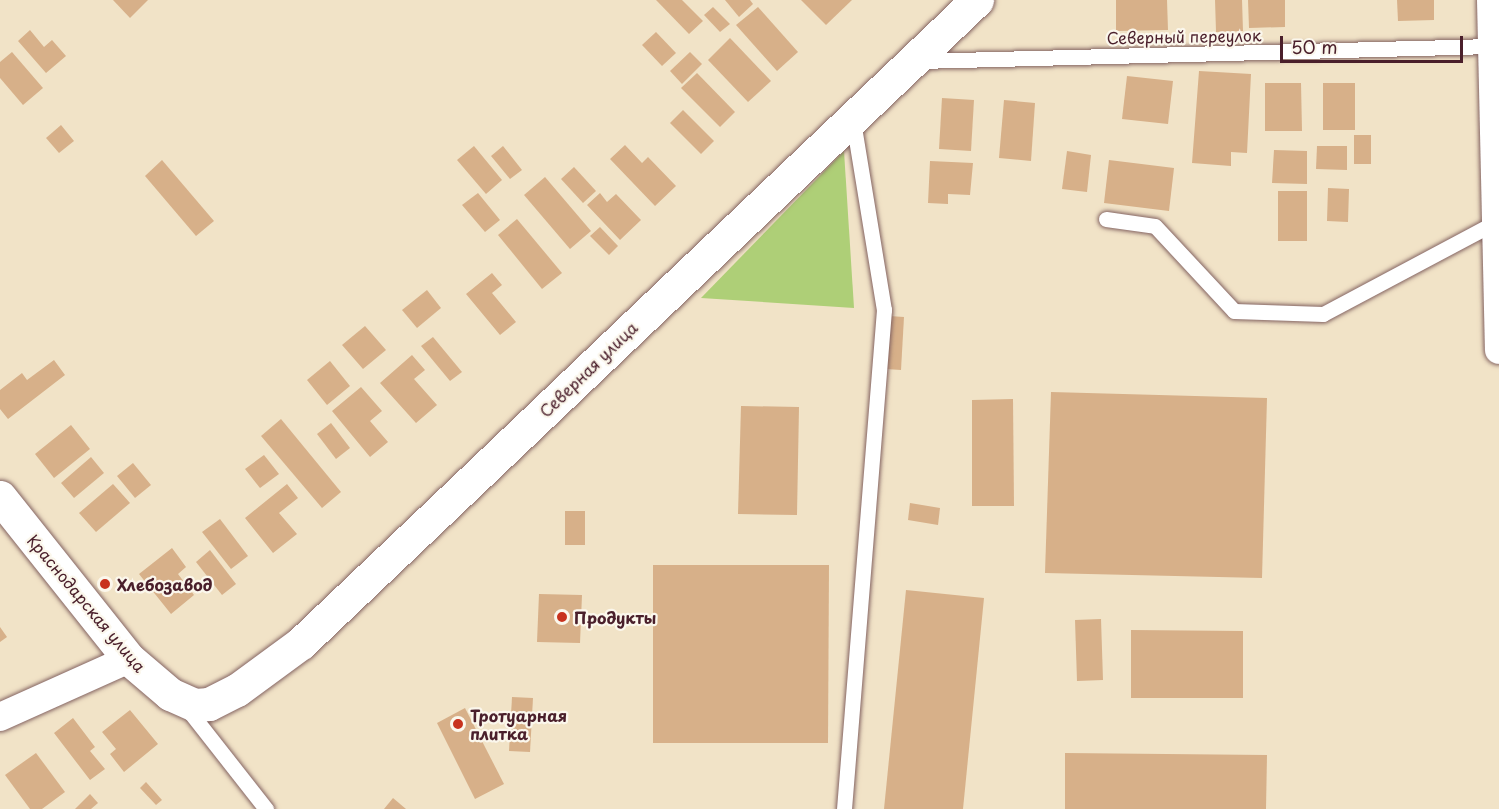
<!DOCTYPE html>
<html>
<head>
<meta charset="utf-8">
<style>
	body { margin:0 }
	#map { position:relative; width:1499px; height:809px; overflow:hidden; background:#f1e3c7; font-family:"Playpen Sans",sans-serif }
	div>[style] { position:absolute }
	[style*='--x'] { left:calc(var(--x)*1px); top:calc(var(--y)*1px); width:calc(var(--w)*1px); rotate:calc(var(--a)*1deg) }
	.green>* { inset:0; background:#aecf77 }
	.building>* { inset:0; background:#d7b089 }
	.roads { filter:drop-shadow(0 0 2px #846462) drop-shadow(0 0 2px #846462) }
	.service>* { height:15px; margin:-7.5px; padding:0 7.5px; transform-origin:7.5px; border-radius:7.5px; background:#fff }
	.minor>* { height:28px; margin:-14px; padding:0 14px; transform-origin:14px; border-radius:14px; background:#fff }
	.tertiary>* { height:33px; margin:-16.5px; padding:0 16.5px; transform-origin:16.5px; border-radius:16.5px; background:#fff }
	.dots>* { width:16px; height:16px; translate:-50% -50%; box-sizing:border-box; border:3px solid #fbf7ec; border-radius:50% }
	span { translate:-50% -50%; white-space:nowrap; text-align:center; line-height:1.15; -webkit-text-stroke:4.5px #fbf7ec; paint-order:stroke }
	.street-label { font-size:16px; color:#4a1f2b }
	.poi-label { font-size:16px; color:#4a1f2b; font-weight:700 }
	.left { translate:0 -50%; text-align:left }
	.scale { position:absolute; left:1280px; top:36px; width:183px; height:27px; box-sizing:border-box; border:3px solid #4a1f2b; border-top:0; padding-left:8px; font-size:18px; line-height:21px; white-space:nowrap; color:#4a1f2b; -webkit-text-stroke:4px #fbf7ec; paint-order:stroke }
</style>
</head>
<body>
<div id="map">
	<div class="green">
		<div style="clip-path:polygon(844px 151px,854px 308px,701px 298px)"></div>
	</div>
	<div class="building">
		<div style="clip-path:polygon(113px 0,148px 0,130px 18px)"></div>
		<div style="clip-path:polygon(656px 0,682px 0,703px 21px,689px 34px)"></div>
		<div style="clip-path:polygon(725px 0,750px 0,753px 4px,739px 17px)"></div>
		<div style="clip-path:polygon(801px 0,852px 0,826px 25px)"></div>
		<div style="clip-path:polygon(1116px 0,1167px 0,1168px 30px,1116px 31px)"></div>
		<div style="clip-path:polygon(1215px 0,1242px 0,1243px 31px,1216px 32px)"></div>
		<div style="clip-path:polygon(1248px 0,1285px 0,1285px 27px,1249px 28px)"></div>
		<div style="clip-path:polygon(1397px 0,1434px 0,1434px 20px,1398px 21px)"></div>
		<div style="clip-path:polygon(713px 7px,730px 24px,720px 32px,704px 15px)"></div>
		<div style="clip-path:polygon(758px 7px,798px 52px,777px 71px,736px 25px)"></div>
		<div style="clip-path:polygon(30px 30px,44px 47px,52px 40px,66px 56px,46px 73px,18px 41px)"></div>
		<div style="clip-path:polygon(656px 32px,676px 53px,662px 66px,642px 45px)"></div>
		<div style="clip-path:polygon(730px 38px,771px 81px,748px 102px,708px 60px)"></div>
		<div style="clip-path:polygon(12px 52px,43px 88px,23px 105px,0 78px,0 62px)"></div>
		<div style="clip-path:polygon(690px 52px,702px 64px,682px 84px,670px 71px)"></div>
		<div style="clip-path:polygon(1199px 71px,1251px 74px,1247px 153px,1231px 152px,1231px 166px,1192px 163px)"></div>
		<div style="clip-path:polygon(697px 73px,735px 112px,720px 127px,681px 88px)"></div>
		<div style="clip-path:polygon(1127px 76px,1173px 81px,1168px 124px,1122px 119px)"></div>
		<div style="clip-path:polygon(1265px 83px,1301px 83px,1302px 131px,1265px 131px)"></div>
		<div style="clip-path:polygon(1323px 83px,1355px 83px,1355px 130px,1323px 130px)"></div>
		<div style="clip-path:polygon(942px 98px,974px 100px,971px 151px,939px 149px)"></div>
		<div style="clip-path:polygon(1004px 100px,1035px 103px,1031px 161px,999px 158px)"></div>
		<div style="clip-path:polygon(683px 110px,714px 141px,701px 154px,670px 123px)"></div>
		<div style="clip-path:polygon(61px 125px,74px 141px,59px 153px,46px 138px)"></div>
		<div style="clip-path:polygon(1354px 135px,1371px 135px,1371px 164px,1354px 164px)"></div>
		<div style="clip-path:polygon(625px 145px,642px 163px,648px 157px,676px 186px,655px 206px,610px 159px)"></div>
		<div style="clip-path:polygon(474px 146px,502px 180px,486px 194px,457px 160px)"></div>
		<div style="clip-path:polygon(503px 146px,522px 170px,510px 179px,491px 156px)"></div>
		<div style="clip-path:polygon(1317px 146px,1347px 146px,1347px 170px,1316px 169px)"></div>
		<div style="clip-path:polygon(1274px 150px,1307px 151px,1307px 184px,1272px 183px)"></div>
		<div style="clip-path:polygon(1067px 151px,1091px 155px,1087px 192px,1062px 189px)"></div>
		<div style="clip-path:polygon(162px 160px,214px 221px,196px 236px,145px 176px)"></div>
		<div style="clip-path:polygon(1109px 160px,1174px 168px,1169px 211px,1104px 203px)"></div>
		<div style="clip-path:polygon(930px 161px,973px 163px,970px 195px,948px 194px,948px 204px,928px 203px)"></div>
		<div style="clip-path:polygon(574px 167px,596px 191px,583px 203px,561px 179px)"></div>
		<div style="clip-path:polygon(545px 177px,591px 231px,570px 249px,524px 195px)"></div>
		<div style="clip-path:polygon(1328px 188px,1349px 189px,1348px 222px,1327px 221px)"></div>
		<div style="clip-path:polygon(1278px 191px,1307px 191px,1307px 241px,1278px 241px)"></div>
		<div style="clip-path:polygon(478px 193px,500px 220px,485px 232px,462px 205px)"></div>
		<div style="clip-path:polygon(600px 193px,607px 202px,616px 194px,641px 220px,620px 240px,587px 205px)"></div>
		<div style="clip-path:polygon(517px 219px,562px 273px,542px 289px,498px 235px)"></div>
		<div style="clip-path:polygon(600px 227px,618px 246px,609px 255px,590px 236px)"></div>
		<div style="clip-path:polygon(492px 273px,502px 285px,492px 293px,516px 322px,500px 335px,466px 294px)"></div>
		<div style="clip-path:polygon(427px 290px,441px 308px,417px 328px,402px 310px)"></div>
		<div style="clip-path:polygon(889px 316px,904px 317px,901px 370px,886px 369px)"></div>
		<div style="clip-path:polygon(365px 326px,386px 350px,363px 369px,342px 345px)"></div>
		<div style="clip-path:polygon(433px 337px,462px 372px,450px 381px,421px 346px)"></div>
		<div style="clip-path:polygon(412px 355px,425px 370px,414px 379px,437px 405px,416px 423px,380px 383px)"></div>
		<div style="clip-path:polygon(54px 360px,65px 375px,8px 419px,0 409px,0 390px,22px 373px,27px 380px)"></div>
		<div style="clip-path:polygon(330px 361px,350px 386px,327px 405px,307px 380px)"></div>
		<div style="clip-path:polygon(361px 387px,382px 411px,370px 421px,388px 442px,370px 457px,332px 411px)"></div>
		<div style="clip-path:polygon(1051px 392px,1267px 398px,1262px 578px,1045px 573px)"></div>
		<div style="clip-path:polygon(1013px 399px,1014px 506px,972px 506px,972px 400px)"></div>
		<div style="clip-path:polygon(741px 406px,799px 407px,797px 515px,738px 514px)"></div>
		<div style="clip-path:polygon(281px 419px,341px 492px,322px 508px,261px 436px)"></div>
		<div style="clip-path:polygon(331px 423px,350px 448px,336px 459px,317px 434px)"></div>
		<div style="clip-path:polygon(71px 425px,90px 449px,54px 478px,35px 454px)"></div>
		<div style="clip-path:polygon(264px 455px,279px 474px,260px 488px,245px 469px)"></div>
		<div style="clip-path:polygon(91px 457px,104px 473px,74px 498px,61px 483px)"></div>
		<div style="clip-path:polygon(133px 463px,151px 485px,135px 498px,117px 476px)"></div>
		<div style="clip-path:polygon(113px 484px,130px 503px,96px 532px,79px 513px)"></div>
		<div style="clip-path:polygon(287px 484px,298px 498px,279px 513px,297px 534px,273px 553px,245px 518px)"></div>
		<div style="clip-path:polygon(910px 503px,940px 508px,938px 525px,908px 520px)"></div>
		<div style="clip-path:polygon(565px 511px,585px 511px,585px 545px,565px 545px)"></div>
		<div style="clip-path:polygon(220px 519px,248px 556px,231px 569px,202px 532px)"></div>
		<div style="clip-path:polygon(172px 548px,186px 567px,178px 574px,194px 595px,171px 614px,139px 574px)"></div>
		<div style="clip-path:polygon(210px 550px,236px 584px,222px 595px,196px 562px)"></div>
		<div style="clip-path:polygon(653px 565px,829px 565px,828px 743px,653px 743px)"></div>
		<div style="clip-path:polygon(906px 590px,984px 598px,963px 809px,884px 809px)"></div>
		<div style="clip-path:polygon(539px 594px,582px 595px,580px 643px,537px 642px)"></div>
		<div style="clip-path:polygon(1101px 619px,1103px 680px,1077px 681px,1075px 620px)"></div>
		<div style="clip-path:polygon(0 627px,7px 637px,0 642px)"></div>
		<div style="clip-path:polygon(1131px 630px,1243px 631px,1243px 698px,1131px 698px)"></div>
		<div style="clip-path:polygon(512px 697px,533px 698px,530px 752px,509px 751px)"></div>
		<div style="clip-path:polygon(465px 708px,504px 784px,475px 799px,437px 723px)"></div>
		<div style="clip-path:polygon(130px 710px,158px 744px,124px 772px,110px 754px,116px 749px,102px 732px)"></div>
		<div style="clip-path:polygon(73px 718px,95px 747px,90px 751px,105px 769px,90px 780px,54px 733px)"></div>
		<div style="clip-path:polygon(36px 753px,65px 792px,42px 809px,30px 809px,5px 775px)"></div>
		<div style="clip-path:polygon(1065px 753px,1267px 755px,1266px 809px,1065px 809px)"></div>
		<div style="clip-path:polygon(146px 782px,162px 800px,156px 805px,140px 788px)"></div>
		<div style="clip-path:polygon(90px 794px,98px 803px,91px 809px,75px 809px)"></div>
		<div style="clip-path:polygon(393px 798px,406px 809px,384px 809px)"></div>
	</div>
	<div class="roads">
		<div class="service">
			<div style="--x:919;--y:61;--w:573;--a:-1.5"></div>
			<div style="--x:1106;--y:219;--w:49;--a:8.1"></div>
			<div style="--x:1155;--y:226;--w:116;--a:47.1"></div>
			<div style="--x:1234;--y:311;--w:89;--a:1.9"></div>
			<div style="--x:1323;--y:314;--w:194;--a:-28"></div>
			<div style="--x:186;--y:707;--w:130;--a:51.9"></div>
			<div style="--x:844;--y:809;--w:501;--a:-85.42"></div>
			<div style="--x:884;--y:310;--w:193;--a:-99.3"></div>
		</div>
		<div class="minor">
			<div style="--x:1491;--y:0;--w:350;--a:88.7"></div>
			<div style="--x:0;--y:717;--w:141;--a:-24.2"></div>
		</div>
		<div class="tertiary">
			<div style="--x:0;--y:497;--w:207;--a:51.5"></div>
			<div style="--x:129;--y:659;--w:54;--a:40.5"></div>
			<div style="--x:170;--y:694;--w:27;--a:24"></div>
			<div style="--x:195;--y:705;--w:14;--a:-4"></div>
			<div style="--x:209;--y:704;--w:31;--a:-27"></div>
			<div style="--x:237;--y:690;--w:79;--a:-36.3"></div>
			<div style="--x:301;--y:643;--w:933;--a:-43.57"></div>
		</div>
	</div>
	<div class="dots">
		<div style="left:105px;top:584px;background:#c8321e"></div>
		<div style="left:562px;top:617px;background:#c8321e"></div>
		<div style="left:458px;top:724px;background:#c8321e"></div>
	</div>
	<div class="street-label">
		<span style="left:1184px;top:36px;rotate:-1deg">Северный переулок</span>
		<span style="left:588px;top:369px;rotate:-44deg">Северная улица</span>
		<span style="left:87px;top:603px;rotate:50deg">Краснодарская улица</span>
	</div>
	<div class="poi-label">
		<span class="left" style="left:117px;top:584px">Хлебозавод</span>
		<span class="left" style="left:574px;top:617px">Продукты</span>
		<span class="left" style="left:470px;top:724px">Тротуарная<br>плитка</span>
	</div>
	<div class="scale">50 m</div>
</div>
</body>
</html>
